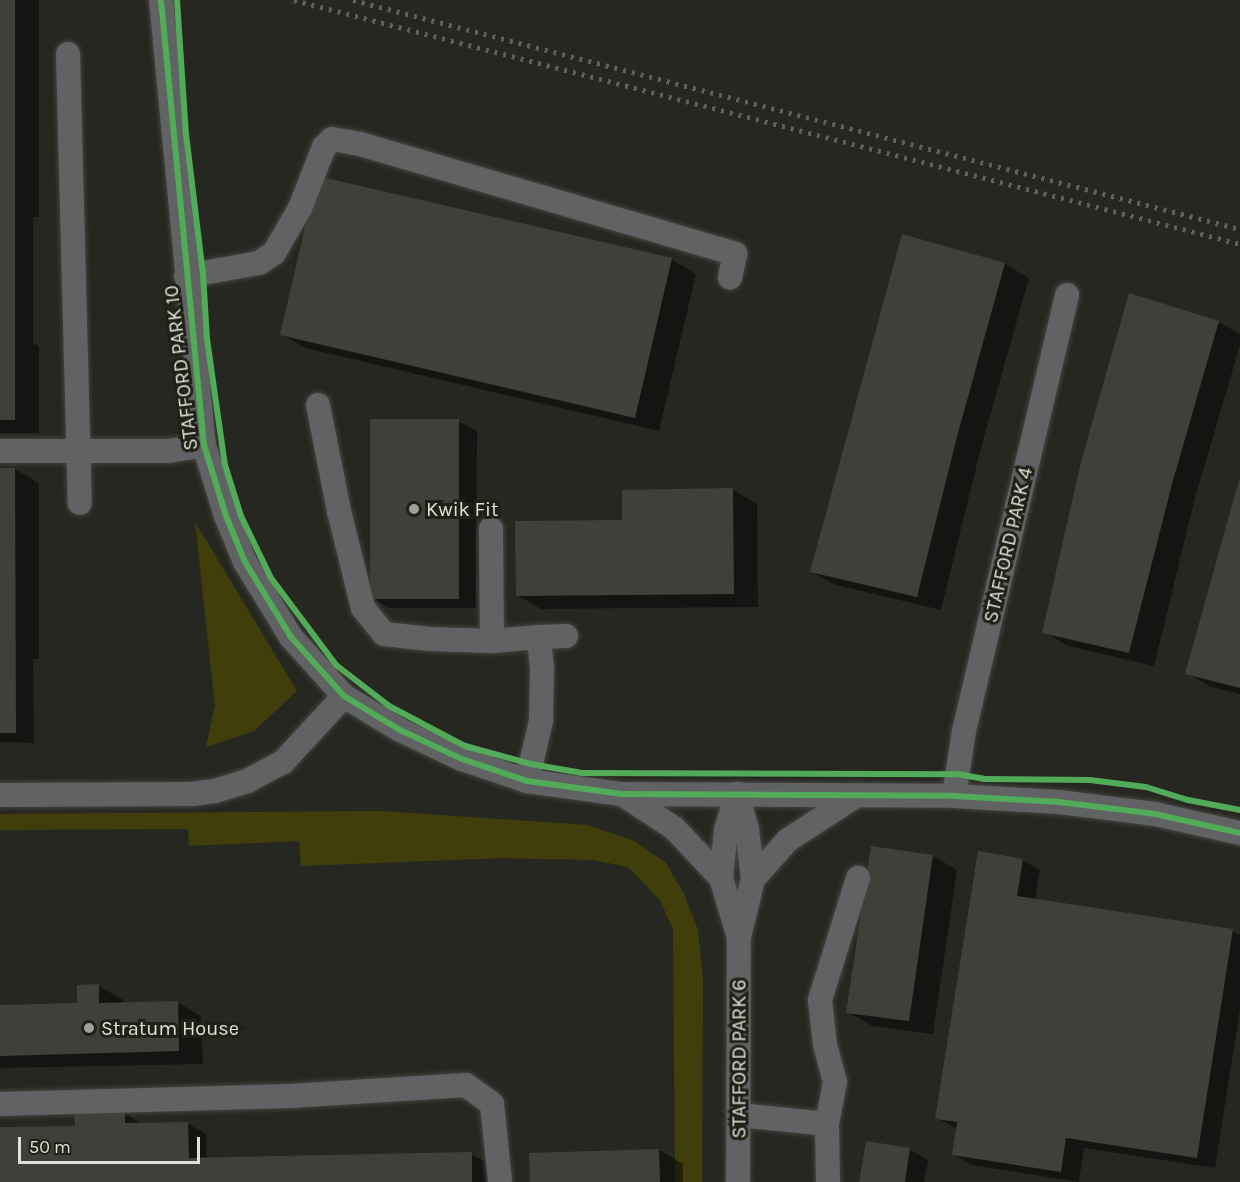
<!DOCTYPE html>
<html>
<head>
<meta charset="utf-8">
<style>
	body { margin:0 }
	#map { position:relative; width:1240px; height:1182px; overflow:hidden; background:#272722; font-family:Karla,sans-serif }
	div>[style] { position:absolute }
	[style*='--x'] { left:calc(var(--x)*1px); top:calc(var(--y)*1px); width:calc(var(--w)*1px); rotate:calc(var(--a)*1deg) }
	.green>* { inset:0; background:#403f0c }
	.shadow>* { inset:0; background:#0007 }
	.building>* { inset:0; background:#40403b }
	.roads { filter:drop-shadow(0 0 2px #444440) drop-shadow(0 0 2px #444440) }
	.minor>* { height:24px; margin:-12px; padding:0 12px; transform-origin:12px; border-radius:12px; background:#616263 }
	.rail>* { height:4.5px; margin-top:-2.25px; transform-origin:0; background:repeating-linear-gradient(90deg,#5f605e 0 3px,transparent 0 9px) }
	.cycleway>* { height:6px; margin:-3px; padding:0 3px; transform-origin:3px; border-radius:3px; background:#51ab58 }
	.dots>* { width:16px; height:16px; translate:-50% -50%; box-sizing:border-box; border:3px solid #202116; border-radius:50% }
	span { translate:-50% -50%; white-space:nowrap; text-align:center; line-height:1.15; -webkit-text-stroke:6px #202116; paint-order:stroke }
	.street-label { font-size:20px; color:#e0e0d9 }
	.poi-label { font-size:20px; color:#e0e0d9 }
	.left { translate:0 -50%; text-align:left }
	.scale { position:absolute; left:18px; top:1137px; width:182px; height:27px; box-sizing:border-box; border:3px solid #e0e0d9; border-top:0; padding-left:8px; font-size:18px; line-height:21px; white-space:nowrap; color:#e0e0d9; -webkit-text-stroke:4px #202116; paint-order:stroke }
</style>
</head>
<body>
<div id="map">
	<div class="green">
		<div style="clip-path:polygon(195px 522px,297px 691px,254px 731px,206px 747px,215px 706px)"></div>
		<div style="clip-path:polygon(381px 811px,588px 825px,634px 841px,666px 863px,684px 894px,698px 930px,703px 980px,702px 1182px,675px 1182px,673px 929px,660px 900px,628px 867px,593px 860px,502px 858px,301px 866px,299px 841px,189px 846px,188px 829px,0 830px,0 814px)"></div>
	</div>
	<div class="shadow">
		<div style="clip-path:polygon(0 0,39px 0,39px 217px,33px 217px,33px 343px,39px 346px,39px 433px,0 433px)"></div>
		<div style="clip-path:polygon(318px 178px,672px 260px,696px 274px,659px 431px,305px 348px,281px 334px)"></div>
		<div style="clip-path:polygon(1005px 264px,1029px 278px,981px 448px,941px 610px,836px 585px,812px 572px)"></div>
		<div style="clip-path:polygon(1219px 322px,1240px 334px,1240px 345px,1195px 498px,1154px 666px,1068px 646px,1044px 632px)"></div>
		<div style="clip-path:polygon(458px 421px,477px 431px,476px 608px,389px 608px,371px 598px)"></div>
		<div style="clip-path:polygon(0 469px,15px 469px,39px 483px,39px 659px,33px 659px,34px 743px,0 742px)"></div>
		<div style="clip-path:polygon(1240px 481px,1240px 694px,1211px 687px,1187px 673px)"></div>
		<div style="clip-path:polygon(733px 490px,757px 504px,758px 607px,541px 609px,517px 595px,624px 522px)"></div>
		<div style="clip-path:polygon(872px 848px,933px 856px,957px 870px,933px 1034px,872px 1026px,848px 1012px)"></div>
		<div style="clip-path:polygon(1022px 860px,1040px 870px,1035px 900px,1233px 931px,1240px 935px,1240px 1009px,1215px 1168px,1084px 1148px,1079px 1182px,972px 1165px,953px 1154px,957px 1129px,937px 1118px)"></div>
		<div style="clip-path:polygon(99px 986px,123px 1000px,123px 1004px,177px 1002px,201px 1016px,203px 1064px,0 1068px,0 1007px,79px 1005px)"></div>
		<div style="clip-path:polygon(125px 1113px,143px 1125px,188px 1124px,206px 1134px,207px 1159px,471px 1154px,490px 1164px,490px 1182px,0 1182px,0 1129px,76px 1127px)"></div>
		<div style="clip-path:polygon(659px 1150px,683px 1164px,683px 1182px,531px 1182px)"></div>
		<div style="clip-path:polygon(910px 1150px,928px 1160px,924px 1182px,861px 1182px)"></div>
	</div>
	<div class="building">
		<div style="clip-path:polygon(0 0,15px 0,15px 420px,0 420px)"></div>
		<div style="clip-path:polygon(317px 176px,672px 258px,635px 418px,280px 335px)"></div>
		<div style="clip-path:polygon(902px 234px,1005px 263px,958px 433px,917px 597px,810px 572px)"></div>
		<div style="clip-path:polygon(1129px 293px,1219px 321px,1172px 484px,1129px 653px,1042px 633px,1081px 462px)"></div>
		<div style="clip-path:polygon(370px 419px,459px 419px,459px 599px,370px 599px)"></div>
		<div style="clip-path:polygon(0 468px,15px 468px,16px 733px,0 733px)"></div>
		<div style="clip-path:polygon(1239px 480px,1240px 481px,1240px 688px,1185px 674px)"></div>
		<div style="clip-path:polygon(733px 488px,734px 594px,516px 596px,515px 521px,622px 520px,622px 490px)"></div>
		<div style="clip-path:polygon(871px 846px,933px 855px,909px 1021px,846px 1013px)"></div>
		<div style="clip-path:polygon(978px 851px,1023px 859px,1017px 896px,1233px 929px,1197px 1158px,1066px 1138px,1061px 1172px,952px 1155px,957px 1122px,935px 1119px)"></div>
		<div style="clip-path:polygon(99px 984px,99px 1003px,178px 1001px,179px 1051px,0 1056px,0 1005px,77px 1003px,77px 985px)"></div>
		<div style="clip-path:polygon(125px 1111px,125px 1123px,188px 1122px,189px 1158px,472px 1152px,472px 1182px,0 1182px,0 1127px,75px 1126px,74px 1112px)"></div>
		<div style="clip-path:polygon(866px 1141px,910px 1148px,905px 1182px,859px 1182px)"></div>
		<div style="clip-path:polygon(659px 1149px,660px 1182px,530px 1182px,529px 1153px)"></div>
	</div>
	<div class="roads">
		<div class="minor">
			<div style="--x:161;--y:0;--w:447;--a:84.5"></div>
			<div style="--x:204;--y:445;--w:74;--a:72.8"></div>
			<div style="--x:226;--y:516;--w:50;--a:67.6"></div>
			<div style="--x:245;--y:562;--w:88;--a:58.5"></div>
			<div style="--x:291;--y:637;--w:79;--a:48.1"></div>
			<div style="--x:344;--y:696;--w:66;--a:31.3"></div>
			<div style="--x:400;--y:730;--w:68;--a:25.1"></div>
			<div style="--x:462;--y:759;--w:69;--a:18.7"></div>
			<div style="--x:527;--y:781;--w:96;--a:7.8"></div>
			<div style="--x:622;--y:794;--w:332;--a:0.3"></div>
			<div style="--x:954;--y:796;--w:105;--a:3.3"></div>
			<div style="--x:1059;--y:802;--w:97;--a:7.1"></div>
			<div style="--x:1155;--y:814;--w:87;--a:12.6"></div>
			<div style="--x:68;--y:54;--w:449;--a:88.5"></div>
			<div style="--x:186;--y:276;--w:74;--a:-10.1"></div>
			<div style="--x:259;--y:263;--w:18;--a:-34"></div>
			<div style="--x:274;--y:253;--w:52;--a:-60"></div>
			<div style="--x:300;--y:208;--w:66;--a:-68.5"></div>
			<div style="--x:324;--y:147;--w:11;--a:-45"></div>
			<div style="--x:332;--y:139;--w:28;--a:10"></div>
			<div style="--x:360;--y:144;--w:391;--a:16.3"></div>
			<div style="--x:735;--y:254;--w:24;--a:102"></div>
			<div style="--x:318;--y:405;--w:108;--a:78.8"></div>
			<div style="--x:339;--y:511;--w:100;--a:76.1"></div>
			<div style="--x:363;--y:608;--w:33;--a:51"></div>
			<div style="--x:384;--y:634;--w:46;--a:6.2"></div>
			<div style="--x:430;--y:639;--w:62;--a:1.8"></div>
			<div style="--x:492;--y:641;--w:47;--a:-4.9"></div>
			<div style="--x:0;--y:451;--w:168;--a:0"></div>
			<div style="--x:168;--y:451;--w:36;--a:-9"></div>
			<div style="--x:491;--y:529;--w:112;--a:89.5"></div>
			<div style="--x:527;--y:781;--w:62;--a:-76.9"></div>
			<div style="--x:541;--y:721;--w:53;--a:-88.9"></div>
			<div style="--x:542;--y:668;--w:31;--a:-96"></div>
			<div style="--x:539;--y:637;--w:27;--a:-2"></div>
			<div style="--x:622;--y:794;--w:62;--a:33.2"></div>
			<div style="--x:674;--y:828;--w:69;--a:46.8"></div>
			<div style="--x:721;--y:878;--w:59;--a:73.1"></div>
			<div style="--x:737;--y:794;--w:37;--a:74"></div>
			<div style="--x:747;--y:830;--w:49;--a:83"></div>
			<div style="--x:0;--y:795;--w:193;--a:-0.3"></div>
			<div style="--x:193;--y:794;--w:22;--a:-8"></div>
			<div style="--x:215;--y:791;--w:34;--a:-17"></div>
			<div style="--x:247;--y:781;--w:41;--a:-27.8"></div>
			<div style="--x:283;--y:762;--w:90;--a:-47.3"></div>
			<div style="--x:954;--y:796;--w:66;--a:-81.3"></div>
			<div style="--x:964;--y:731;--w:448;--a:-76.7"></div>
			<div style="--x:721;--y:878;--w:48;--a:-84.1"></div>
			<div style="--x:726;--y:830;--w:38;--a:-73"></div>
			<div style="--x:0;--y:1104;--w:290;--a:-1.6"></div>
			<div style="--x:290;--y:1096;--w:176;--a:-3.6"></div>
			<div style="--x:466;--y:1085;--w:32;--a:36"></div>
			<div style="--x:492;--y:1104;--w:78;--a:84.1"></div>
			<div style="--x:739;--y:1115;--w:88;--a:5.8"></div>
			<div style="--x:738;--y:1182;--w:245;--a:-89.8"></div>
			<div style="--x:739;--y:937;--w:60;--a:-76.4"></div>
			<div style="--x:753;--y:879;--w:52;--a:-48.1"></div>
			<div style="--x:788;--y:840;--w:82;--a:-33.1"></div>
			<div style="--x:828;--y:1182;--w:58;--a:-91"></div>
			<div style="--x:827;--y:1124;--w:43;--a:-79.2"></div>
			<div style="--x:835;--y:1082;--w:39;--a:-105"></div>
			<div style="--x:825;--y:1044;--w:44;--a:-96.5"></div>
			<div style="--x:820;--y:1000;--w:128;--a:-72.7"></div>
		</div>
	</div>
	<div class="rail">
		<div style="--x:294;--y:0;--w:977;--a:14.46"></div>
		<div style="--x:353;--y:0;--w:916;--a:14.48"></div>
	</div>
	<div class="cycleway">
		<div style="--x:161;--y:0;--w:447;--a:84.5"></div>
		<div style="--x:204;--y:445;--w:74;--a:72.8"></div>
		<div style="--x:226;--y:516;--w:50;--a:67.6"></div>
		<div style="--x:245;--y:562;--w:88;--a:58.5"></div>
		<div style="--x:291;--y:637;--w:79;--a:48.1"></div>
		<div style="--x:344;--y:696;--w:66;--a:31.3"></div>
		<div style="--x:400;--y:730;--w:68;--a:25.1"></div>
		<div style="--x:462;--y:759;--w:69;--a:18.7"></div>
		<div style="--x:527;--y:781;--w:96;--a:7.8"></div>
		<div style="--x:622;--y:794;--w:332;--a:0.3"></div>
		<div style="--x:954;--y:796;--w:105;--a:3.3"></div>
		<div style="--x:1059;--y:802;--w:97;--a:7.1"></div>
		<div style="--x:1155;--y:814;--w:87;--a:12.6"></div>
		<div style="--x:177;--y:0;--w:134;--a:86.2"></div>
		<div style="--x:186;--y:134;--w:141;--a:83.1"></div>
		<div style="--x:203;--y:274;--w:65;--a:86.5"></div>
		<div style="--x:207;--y:339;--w:127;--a:81.9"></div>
		<div style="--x:225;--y:465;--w:53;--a:72.6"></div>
		<div style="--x:241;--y:516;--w:69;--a:64.2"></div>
		<div style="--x:271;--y:578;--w:109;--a:53.2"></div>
		<div style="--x:336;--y:665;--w:67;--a:37.7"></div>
		<div style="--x:389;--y:706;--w:86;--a:27.8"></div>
		<div style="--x:465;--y:746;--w:68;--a:15.3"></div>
		<div style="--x:531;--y:764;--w:52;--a:10"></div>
		<div style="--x:582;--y:773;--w:375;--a:0.2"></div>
		<div style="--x:957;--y:774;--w:27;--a:10"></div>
		<div style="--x:984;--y:779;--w:106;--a:0.5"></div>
		<div style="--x:1090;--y:780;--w:56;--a:7.1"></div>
		<div style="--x:1146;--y:787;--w:44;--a:17.2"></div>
		<div style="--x:1188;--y:800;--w:53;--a:10.9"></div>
	</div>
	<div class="dots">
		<div style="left:414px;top:509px;background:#9f9f99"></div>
		<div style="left:89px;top:1028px;background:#9f9f99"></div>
	</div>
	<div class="street-label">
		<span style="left:181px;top:368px;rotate:-97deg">STAFFORD PARK 10</span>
		<span style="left:1008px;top:545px;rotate:-77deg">STAFFORD PARK 4</span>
		<span style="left:739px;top:1059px;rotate:-90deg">STAFFORD PARK 6</span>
	</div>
	<div class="poi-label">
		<span class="left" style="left:426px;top:509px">Kwik Fit</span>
		<span class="left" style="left:101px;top:1028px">Stratum House</span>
	</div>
	<div class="scale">50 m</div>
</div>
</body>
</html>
